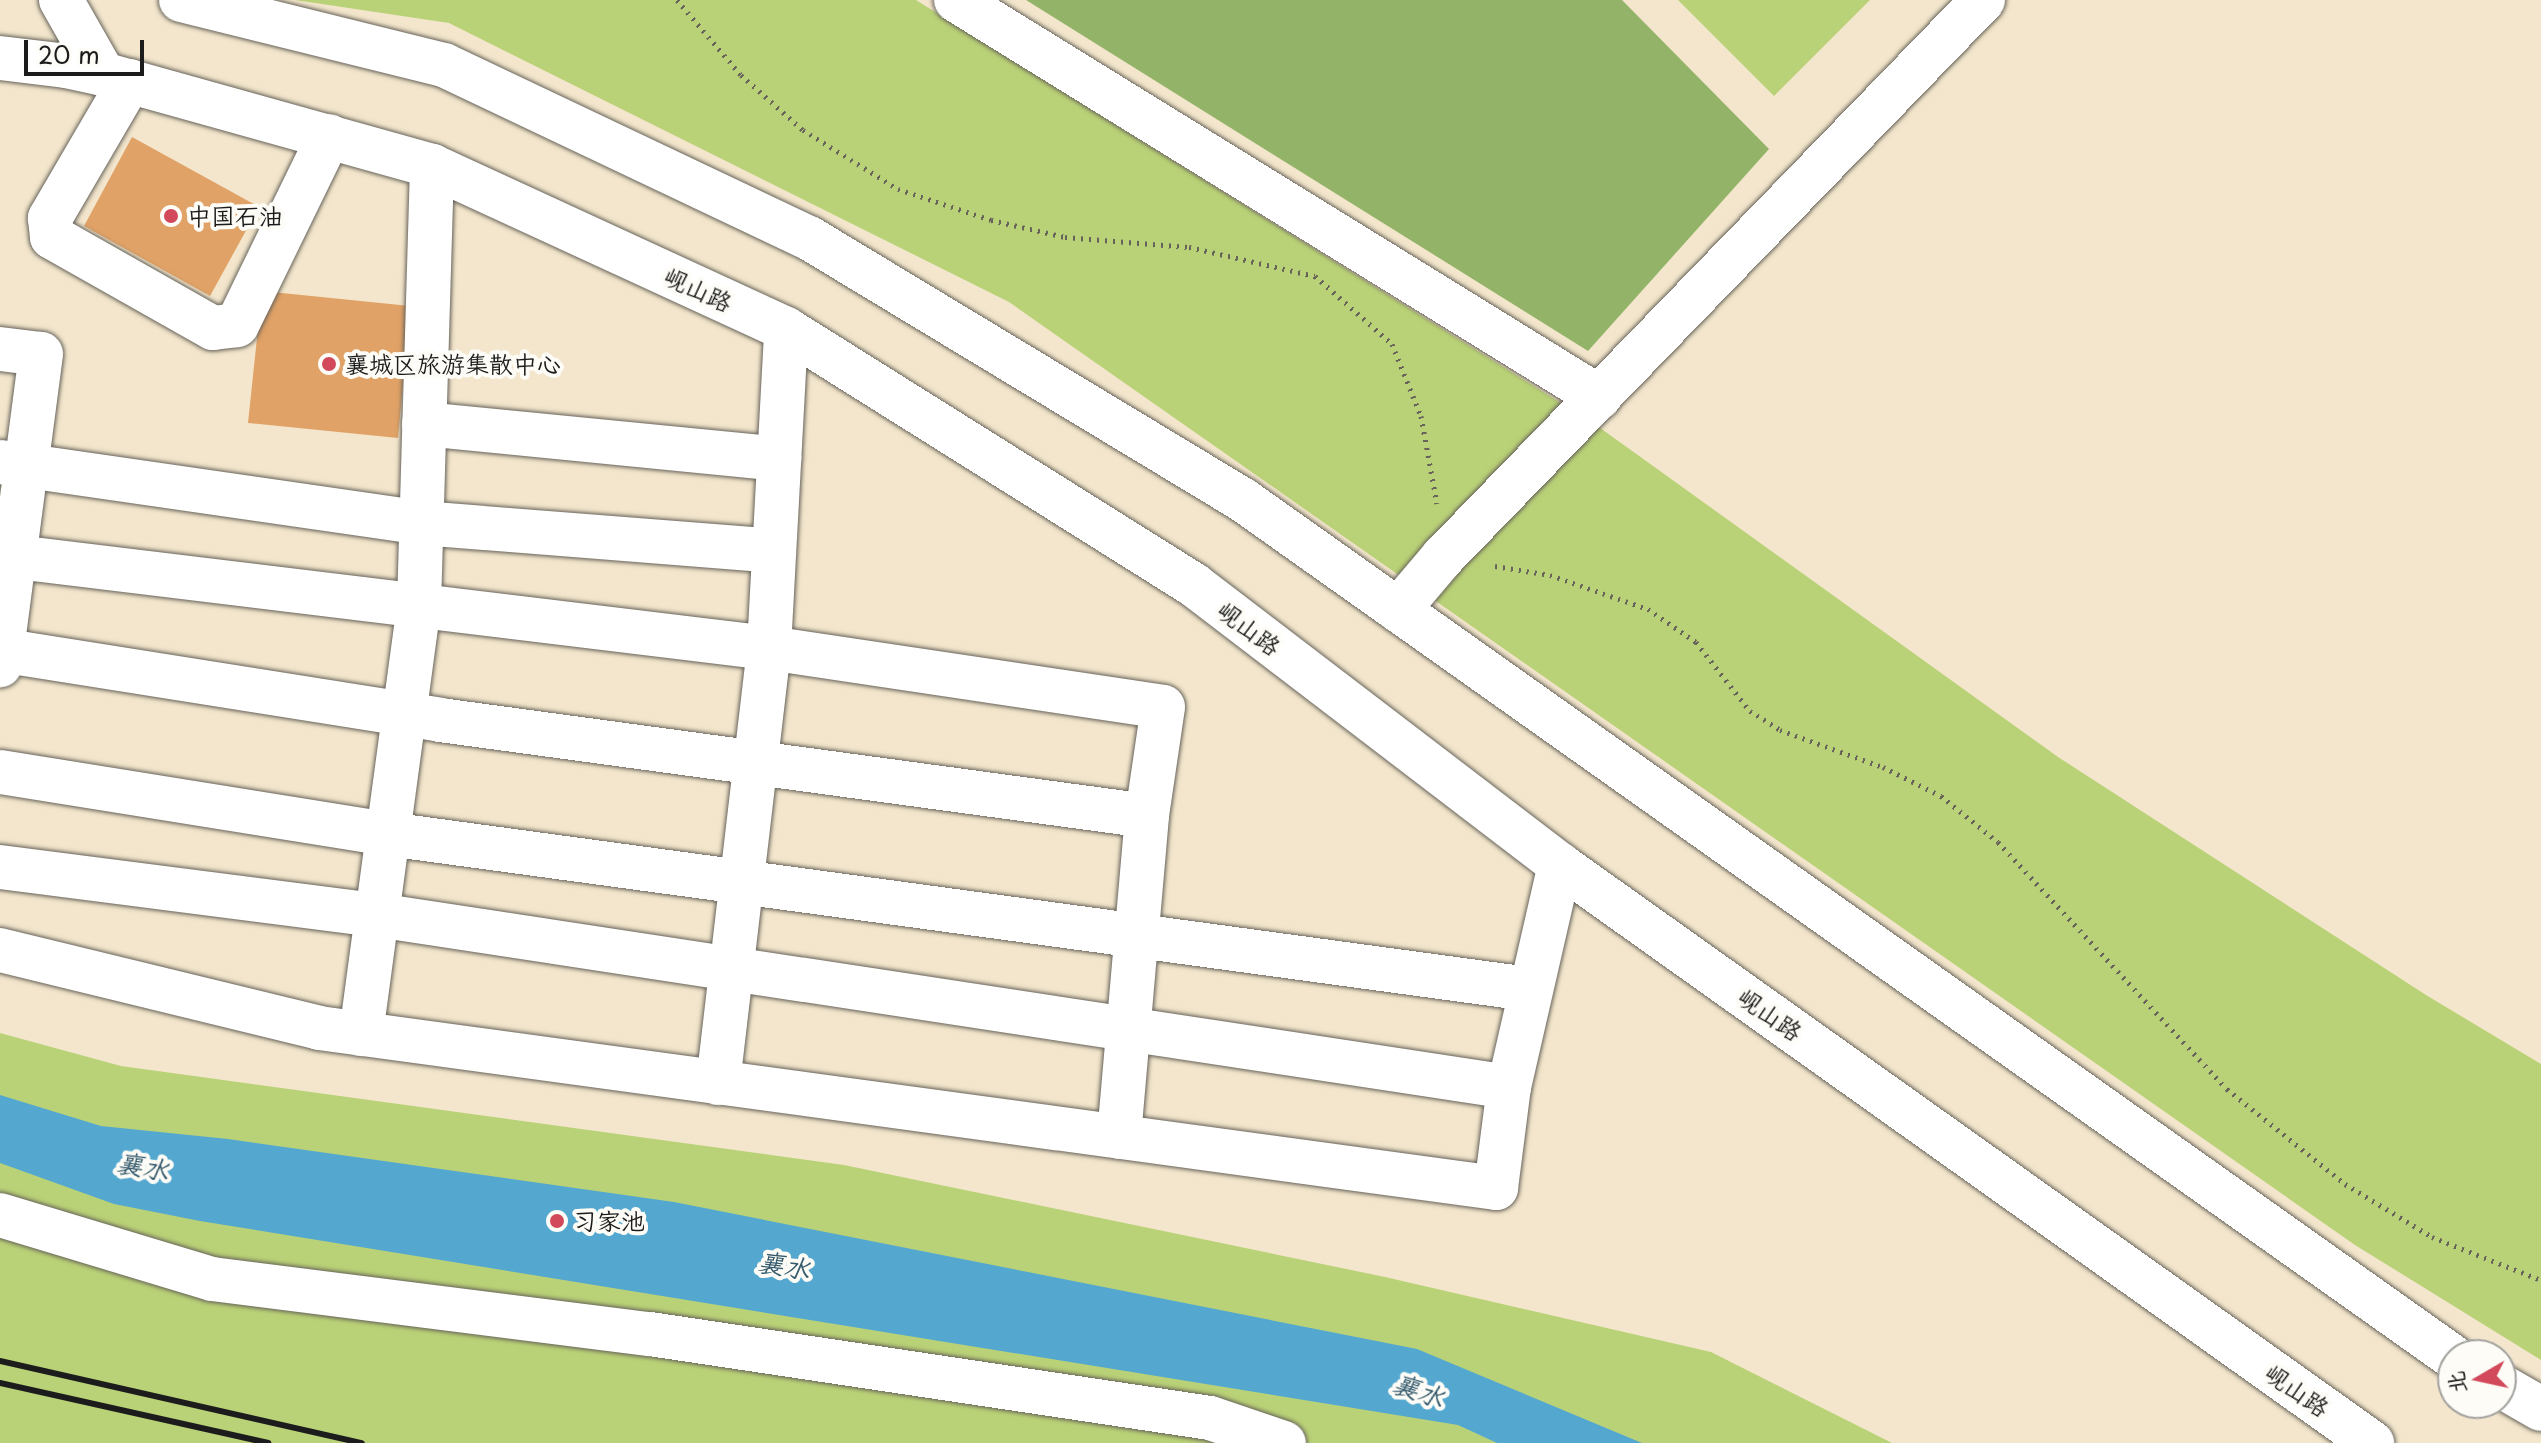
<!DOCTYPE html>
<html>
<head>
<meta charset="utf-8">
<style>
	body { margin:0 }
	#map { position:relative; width:2541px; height:1443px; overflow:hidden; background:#f3e6cc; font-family:"Playpen Sans","LXGW WenKai TC",sans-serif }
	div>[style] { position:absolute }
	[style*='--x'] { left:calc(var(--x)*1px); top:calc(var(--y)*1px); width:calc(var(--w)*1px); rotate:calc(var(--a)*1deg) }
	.green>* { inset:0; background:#bad277 }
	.forest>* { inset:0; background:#93b468 }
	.water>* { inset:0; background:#54a8d0 }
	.building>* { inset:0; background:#e0a267 }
	.path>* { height:5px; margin-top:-2.5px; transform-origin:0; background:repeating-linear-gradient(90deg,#67635a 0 2px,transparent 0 8px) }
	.roads { filter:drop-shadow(0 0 2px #67635a) drop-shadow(0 0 2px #67635a) }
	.minor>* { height:44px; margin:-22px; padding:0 22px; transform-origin:22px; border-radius:22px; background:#fff }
	.highway>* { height:44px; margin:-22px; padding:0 22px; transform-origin:22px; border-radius:22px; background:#fff }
	.rail>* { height:6px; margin:-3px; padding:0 3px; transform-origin:3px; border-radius:3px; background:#1c1c1c }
	.dots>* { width:22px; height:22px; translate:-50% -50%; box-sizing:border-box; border:4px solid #fdfcf7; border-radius:50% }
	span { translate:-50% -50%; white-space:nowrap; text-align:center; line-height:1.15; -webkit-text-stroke:8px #fdfcf7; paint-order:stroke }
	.poi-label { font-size:24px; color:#1c1c1c }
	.left { translate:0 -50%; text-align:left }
	.street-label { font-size:24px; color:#1c1c1c }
	.water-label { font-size:26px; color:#355b6d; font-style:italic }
	.north { position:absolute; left:2437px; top:1339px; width:80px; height:80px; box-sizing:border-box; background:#fdfcf7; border:2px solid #a3a29f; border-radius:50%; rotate:261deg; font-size:22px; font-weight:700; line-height:32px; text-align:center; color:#1c1c1c }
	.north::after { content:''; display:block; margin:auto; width:28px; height:36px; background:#d1495b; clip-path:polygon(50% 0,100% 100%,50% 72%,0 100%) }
	.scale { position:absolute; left:24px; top:40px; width:120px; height:36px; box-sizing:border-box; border:4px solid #1c1c1c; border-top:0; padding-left:10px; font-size:24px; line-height:28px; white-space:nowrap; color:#1c1c1c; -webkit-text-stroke:6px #fdfcf7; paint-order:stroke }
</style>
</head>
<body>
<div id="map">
	<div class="green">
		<div style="clip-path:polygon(295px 0,916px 0,1596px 425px,2058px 757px,2426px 995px,2541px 1064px,2541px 1360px,2355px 1245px,1009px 302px,449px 23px)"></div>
		<div style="clip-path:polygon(1678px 0,1870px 0,1774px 96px)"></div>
		<div style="clip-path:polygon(0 1033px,121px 1066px,844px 1165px,1385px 1277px,1711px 1352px,1892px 1443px,0 1443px)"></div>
	</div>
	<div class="forest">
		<div style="clip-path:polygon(1026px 0,1622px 0,1769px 149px,1588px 351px)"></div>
	</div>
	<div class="water">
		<div style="clip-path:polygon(0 1095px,101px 1126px,228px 1139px,674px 1202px,1417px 1349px,1642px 1443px,1497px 1443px,1458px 1425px,200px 1221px,114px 1204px,0 1163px)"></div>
	</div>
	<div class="building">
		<div style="clip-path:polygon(132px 137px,259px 207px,210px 296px,84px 226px)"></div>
		<div style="clip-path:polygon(262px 291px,410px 306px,398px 438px,248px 423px)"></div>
	</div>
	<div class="path">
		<div style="--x:677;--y:0;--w:99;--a:49.5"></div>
		<div style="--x:741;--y:75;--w:83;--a:41.6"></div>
		<div style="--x:803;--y:130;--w:112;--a:31.8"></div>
		<div style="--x:898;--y:189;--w:98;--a:18.4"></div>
		<div style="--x:991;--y:220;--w:76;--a:12.9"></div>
		<div style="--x:1065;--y:237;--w:124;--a:4.6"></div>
		<div style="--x:1189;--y:247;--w:129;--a:13"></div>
		<div style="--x:1315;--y:276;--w:103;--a:41.4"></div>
		<div style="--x:1392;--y:344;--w:78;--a:68.1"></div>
		<div style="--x:1421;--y:416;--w:89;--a:79.7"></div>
		<div style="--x:1495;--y:566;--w:56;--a:9.3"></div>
		<div style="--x:1550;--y:575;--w:104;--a:19.1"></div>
		<div style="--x:1648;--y:609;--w:58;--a:34.5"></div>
		<div style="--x:1696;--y:642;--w:88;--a:52"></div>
		<div style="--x:1750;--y:711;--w:36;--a:32"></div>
		<div style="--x:1780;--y:730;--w:109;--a:19.8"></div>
		<div style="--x:1883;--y:767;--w:65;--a:26.6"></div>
		<div style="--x:1941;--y:796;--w:73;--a:38.9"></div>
		<div style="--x:1998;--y:842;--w:337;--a:47.2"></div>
		<div style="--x:2227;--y:1089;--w:151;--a:38.8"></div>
		<div style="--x:2345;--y:1184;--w:102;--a:31.3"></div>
		<div style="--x:2432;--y:1237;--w:117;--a:21.5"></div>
	</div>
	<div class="roads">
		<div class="minor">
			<div style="--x:61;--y:0;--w:85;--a:60.4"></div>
			<div style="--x:956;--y:0;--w:756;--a:31.69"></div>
			<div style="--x:130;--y:81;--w:159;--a:120.3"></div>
			<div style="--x:50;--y:218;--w:19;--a:84"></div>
			<div style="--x:52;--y:237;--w:185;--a:29.5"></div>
			<div style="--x:213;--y:328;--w:24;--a:-7"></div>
			<div style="--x:237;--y:325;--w:210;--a:-64"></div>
			<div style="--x:0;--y:349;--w:41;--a:7"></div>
			<div style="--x:41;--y:354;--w:314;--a:97.5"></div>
			<div style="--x:424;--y:424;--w:357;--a:5.6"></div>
			<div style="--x:0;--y:462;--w:425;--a:8.2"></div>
			<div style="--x:421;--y:523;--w:354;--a:4.5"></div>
			<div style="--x:0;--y:555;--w:775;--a:6.9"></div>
			<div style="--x:769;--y:648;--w:398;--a:8.5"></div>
			<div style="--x:1163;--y:707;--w:110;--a:98.4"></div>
			<div style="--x:1147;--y:816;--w:322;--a:95"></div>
			<div style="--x:1398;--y:610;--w:70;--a:-49.7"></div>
			<div style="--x:1443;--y:557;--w:776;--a:-45.89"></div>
			<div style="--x:0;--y:650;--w:446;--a:9"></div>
			<div style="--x:440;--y:720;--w:713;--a:7.73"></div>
			<div style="--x:0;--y:772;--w:393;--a:9.1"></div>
			<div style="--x:388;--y:834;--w:1151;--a:7.74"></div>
			<div style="--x:0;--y:867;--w:380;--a:7.3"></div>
			<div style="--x:377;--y:915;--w:1145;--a:8.64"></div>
			<div style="--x:0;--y:950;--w:328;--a:13.7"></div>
			<div style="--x:319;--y:1028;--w:1188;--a:7.74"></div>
			<div style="--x:1496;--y:1188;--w:102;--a:-82.7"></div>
			<div style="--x:1509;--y:1087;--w:228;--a:-77.1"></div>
			<div style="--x:361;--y:1034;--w:433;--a:-82.3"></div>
			<div style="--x:419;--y:605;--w:439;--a:-88.3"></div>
			<div style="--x:718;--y:1083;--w:438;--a:-83.3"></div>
			<div style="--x:769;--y:648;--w:319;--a:-86.9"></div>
			<div style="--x:0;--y:1215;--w:221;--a:16.8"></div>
			<div style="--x:212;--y:1279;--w:441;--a:7.2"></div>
			<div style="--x:650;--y:1334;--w:566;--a:8.53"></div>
			<div style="--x:1210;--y:1418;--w:78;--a:18.7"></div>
		</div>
		<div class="highway">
			<div style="--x:181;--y:0;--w:271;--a:13.9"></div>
			<div style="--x:444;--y:65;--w:404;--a:25.4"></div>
			<div style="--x:809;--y:238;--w:507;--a:31.12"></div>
			<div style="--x:1243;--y:500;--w:1483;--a:35.31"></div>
			<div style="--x:0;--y:58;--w:66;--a:6.9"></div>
			<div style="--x:66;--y:66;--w:38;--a:12"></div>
			<div style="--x:103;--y:74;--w:342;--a:15.6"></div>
			<div style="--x:432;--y:166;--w:390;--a:24.7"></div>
			<div style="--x:786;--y:329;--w:482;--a:32.1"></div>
			<div style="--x:1194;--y:585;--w:461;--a:37.4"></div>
			<div style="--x:1560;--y:865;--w:997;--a:35.44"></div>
			<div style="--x:2501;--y:1386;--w:46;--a:29.9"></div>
		</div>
	</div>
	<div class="rail">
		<div style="--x:0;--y:1361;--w:371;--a:12.8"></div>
		<div style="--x:0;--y:1383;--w:275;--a:12.6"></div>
	</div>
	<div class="dots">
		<div style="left:171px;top:216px;background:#d1495b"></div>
		<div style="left:329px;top:364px;background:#d1495b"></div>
		<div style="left:557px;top:1221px;background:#d1495b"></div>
	</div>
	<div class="poi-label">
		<span class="left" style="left:187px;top:216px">中国石油</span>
		<span class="left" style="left:345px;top:364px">襄城区旅游集散中心</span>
		<span class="left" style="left:573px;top:1221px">习家池</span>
	</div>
	<div class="street-label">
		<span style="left:698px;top:289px;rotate:25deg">岘山路</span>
		<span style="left:1249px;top:628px;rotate:37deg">岘山路</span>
		<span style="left:1770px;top:1014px;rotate:35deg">岘山路</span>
		<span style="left:2297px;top:1390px;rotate:35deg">岘山路</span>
	</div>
	<div class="water-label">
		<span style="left:143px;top:1166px;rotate:10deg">襄水</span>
		<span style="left:784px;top:1265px;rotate:9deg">襄水</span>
		<span style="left:1419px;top:1390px;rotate:19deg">襄水</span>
	</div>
	<div class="north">北</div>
	<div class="scale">20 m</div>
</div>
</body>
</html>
